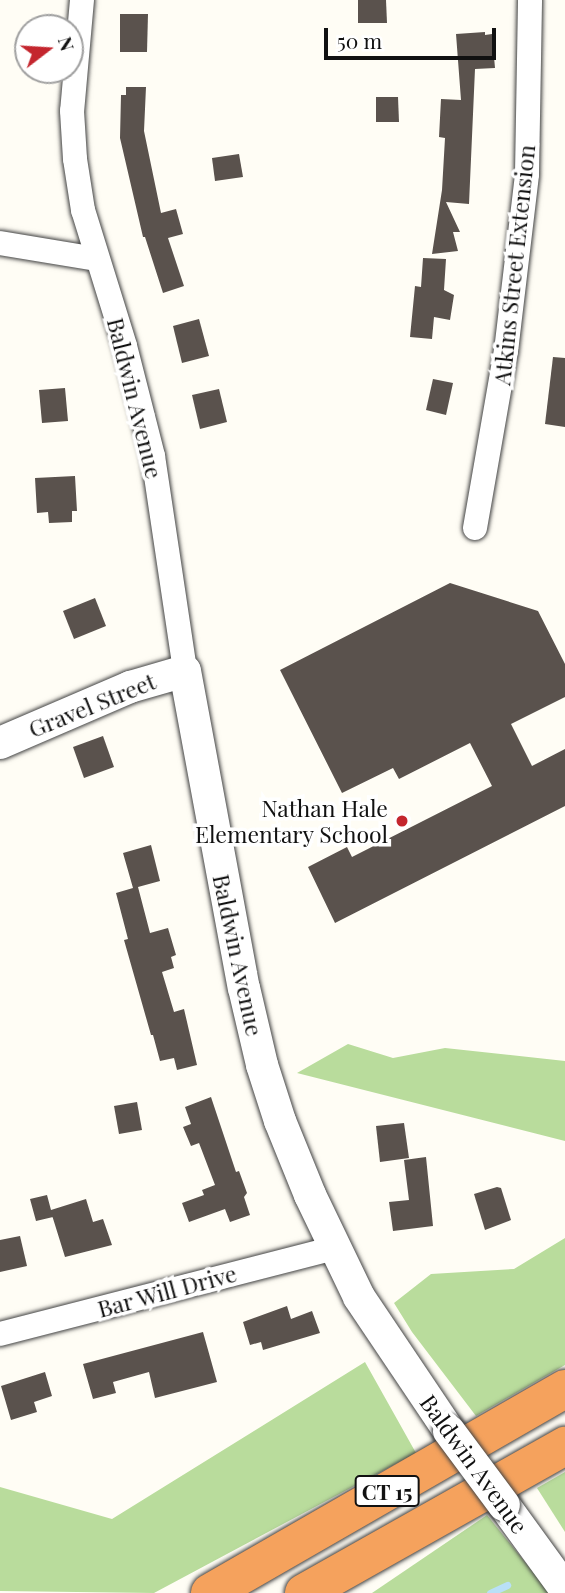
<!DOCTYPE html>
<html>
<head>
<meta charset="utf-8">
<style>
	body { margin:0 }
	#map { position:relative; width:565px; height:1593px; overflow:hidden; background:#fffdf5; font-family:"Playfair Display",serif }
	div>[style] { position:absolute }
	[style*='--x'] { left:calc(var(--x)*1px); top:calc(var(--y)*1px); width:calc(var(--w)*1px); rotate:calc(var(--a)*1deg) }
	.forest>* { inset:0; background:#b9dc9c }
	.stream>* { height:7px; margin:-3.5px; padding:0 3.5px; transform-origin:3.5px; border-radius:3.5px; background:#b9e0f7 }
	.building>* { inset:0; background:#5a524d }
	.roads { filter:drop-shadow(0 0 2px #444) drop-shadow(0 0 2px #444) }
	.minor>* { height:24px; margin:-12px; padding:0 12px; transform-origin:12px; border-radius:12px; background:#fff }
	.tertiary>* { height:32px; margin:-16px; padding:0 16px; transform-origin:16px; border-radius:16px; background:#fff }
	.motorway>* { height:38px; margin:-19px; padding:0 19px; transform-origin:19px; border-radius:19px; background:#f5a25d }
	.bridges { filter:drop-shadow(0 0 2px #444) drop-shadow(0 0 2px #444) }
	.tertiary-bridge>* { height:32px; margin:-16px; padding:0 16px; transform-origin:16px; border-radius:16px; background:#fff }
	.dots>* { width:19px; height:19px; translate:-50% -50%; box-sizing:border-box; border:4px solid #fff; border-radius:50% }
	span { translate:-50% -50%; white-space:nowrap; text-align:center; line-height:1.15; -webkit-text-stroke:7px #fff; paint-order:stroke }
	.shield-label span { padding:2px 5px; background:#fff; border:2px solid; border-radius:5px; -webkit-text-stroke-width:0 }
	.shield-label { font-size:21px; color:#111; font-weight:700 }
	.street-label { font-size:23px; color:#111 }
	.poi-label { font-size:23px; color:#111 }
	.right { translate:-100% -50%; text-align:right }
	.north { position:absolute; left:14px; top:14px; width:70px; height:70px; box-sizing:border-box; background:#fff; border:2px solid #a0a0a0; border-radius:50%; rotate:73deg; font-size:19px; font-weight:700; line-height:28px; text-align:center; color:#111 }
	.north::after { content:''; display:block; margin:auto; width:24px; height:32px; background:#c4262e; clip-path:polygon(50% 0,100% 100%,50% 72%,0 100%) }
	.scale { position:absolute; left:324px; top:28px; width:172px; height:32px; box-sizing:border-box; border:4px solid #111; border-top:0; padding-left:9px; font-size:21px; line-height:24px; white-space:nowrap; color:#111; -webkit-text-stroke:5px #fff; paint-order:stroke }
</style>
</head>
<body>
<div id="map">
	<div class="forest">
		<div style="clip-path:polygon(348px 1044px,393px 1058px,445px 1048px,565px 1061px,565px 1141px,297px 1073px)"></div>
		<div style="clip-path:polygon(565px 1238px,565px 1365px,476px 1416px,412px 1332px,394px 1303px,431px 1274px,514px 1269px)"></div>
		<div style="clip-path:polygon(365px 1362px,416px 1453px,154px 1593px,0 1591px,0 1487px,112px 1519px)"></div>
		<div style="clip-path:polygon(565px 1472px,565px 1532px,537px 1488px)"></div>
		<div style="clip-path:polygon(487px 1515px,550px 1593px,372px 1593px)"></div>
	</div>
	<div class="stream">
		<div style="--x:490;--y:1593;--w:19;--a:-25"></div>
	</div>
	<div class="building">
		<div style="clip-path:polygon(358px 0,386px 0,387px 23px,358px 23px)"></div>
		<div style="clip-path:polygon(120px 14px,148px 14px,147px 52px,120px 52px)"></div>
		<div style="clip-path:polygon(485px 32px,485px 35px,492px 34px,495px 68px,475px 69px,469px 204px,446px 202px,460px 232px,453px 232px,458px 251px,432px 254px,442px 190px,445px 138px,439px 137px,441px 99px,461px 100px,456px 34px)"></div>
		<div style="clip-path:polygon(126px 87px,146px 87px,144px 131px,161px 213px,176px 209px,183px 234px,168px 238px,184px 286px,163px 293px,145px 237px,143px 237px,120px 138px,121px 95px,126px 95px)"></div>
		<div style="clip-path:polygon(376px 97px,398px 97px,399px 122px,376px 122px)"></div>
		<div style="clip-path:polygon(239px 154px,243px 177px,215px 181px,212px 158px)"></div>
		<div style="clip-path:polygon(423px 258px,446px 259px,444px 290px,454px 295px,450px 320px,434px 317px,432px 339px,410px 337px,415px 286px,421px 287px)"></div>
		<div style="clip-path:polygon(199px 319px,209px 356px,182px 363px,173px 326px)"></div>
		<div style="clip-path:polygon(553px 357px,565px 358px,565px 427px,545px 424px)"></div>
		<div style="clip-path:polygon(433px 379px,453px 383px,446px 415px,426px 410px)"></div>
		<div style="clip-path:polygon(65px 388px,68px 421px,42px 423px,39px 390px)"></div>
		<div style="clip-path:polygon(219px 389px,227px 422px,200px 429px,192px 395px)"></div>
		<div style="clip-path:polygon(75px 476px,77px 511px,72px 511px,72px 522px,49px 523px,48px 512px,37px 513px,35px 478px)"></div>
		<div style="clip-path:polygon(450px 583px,538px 611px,565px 664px,565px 697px,511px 724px,532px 766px,565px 749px,565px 806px,335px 923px,308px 867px,347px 847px,352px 857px,492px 786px,470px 743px,399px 779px,393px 768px,342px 793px,280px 670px)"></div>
		<div style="clip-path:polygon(95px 598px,106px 626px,74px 639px,63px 611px)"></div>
		<div style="clip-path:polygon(103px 736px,114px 767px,84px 778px,73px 747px)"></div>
		<div style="clip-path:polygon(151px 845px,160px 881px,138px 887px,150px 933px,168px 928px,176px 955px,171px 957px,174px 968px,162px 972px,174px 1012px,184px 1009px,197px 1065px,177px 1070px,174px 1058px,160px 1061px,153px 1035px,151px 1035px,124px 940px,128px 939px,116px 893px,133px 888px,123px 853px)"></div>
		<div style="clip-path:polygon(211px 1097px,236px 1172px,239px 1171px,247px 1193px,244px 1197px,250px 1215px,230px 1222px,225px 1209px,189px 1222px,182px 1203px,204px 1195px,202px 1190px,215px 1185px,199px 1143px,191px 1146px,183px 1127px,191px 1124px,185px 1107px)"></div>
		<div style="clip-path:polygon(137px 1102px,142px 1130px,119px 1134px,114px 1106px)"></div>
		<div style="clip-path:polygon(404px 1123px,409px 1158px,380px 1162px,376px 1126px)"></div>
		<div style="clip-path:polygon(426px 1157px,433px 1226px,393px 1231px,389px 1202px,409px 1200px,404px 1160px)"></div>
		<div style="clip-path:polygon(497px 1187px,501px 1188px,511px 1220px,485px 1230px,474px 1194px)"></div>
		<div style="clip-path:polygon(47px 1195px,51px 1210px,86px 1199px,93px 1222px,103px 1219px,112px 1245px,65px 1257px,51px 1212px,53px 1217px,36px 1221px,30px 1199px)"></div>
		<div style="clip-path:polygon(20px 1236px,27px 1266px,0 1272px,0 1240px)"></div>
		<div style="clip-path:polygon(287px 1306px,291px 1319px,312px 1311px,320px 1333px,263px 1350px,261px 1342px,250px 1345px,243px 1322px)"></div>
		<div style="clip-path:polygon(203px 1332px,217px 1382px,155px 1398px,149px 1372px,113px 1382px,116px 1393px,93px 1399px,83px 1364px)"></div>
		<div style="clip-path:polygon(45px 1372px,52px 1396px,34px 1402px,37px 1412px,11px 1420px,1px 1386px)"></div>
	</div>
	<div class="roads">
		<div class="minor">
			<div style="--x:82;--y:0;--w:111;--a:95.1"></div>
			<div style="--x:72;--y:111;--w:48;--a:86.4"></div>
			<div style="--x:75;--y:159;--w:52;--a:81.1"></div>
			<div style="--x:83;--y:210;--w:142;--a:72.8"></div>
			<div style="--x:125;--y:346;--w:114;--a:75.7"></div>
			<div style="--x:153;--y:456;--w:217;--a:81.5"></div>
			<div style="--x:0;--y:243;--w:98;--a:9.4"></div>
			<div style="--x:475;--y:528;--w:180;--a:-80.1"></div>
			<div style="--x:506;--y:351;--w:178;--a:-83.2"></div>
			<div style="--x:527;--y:174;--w:174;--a:-89"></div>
			<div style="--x:0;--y:1334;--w:345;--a:-14.4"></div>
		</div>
		<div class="tertiary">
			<div style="--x:0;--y:743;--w:142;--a:-23.3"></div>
			<div style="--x:130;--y:687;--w:57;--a:-16.2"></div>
			<div style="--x:185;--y:671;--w:322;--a:79.5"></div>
			<div style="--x:244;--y:988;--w:79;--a:76.8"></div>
			<div style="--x:262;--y:1065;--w:59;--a:72.2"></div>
			<div style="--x:280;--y:1121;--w:80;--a:67.9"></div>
			<div style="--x:310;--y:1195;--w:113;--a:64.3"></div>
			<div style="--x:359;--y:1297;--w:161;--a:56.1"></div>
			<div style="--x:504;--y:1505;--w:104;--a:54"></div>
		</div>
		<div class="motorway">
			<div style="--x:210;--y:1593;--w:409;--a:-29.9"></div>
			<div style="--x:304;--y:1593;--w:300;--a:-29.4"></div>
		</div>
	</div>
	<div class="bridges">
		<div class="tertiary-bridge">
			<div style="--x:449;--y:1431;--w:92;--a:53.4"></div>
		</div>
	</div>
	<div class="dots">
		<div style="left:402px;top:821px;background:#c4262e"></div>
	</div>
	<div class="shield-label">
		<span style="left:387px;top:1491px">CT 15</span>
	</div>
	<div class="street-label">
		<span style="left:514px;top:265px;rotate:-84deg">Atkins Street Extension</span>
		<span style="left:135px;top:398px;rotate:76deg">Baldwin Avenue</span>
		<span style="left:92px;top:705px;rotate:-22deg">Gravel Street</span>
		<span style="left:238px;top:955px;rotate:78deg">Baldwin Avenue</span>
		<span style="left:167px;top:1291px;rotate:-15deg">Bar Will Drive</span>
		<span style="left:474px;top:1464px;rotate:54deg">Baldwin Avenue</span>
	</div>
	<div class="poi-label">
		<span class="right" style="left:388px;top:821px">Nathan Hale<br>Elementary School</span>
	</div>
	<div class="north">N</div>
	<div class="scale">50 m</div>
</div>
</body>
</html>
